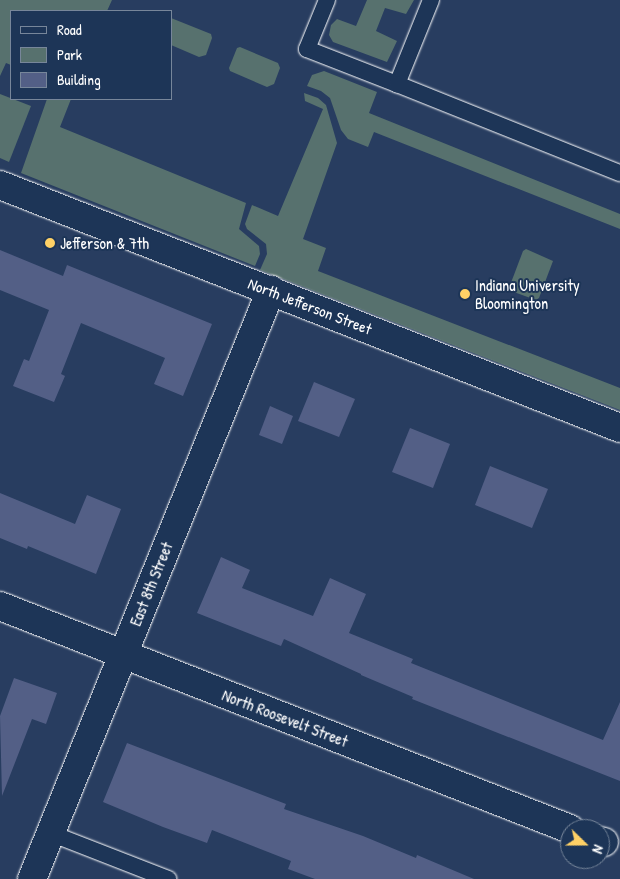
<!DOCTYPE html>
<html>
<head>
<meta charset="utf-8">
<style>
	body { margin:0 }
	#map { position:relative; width:620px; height:879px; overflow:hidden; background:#283d60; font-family:"Patrick Hand",sans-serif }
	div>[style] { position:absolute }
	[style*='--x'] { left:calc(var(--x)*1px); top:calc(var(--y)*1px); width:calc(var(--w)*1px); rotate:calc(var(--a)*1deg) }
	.green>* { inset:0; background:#57716e }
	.building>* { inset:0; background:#535f86 }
	.roads { filter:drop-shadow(0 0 1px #fff) drop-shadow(0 0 1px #fff) }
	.lane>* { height:16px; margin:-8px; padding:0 8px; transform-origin:8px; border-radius:8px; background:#1d3557 }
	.street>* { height:28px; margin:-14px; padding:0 14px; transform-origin:14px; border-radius:14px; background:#1d3557 }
	.dots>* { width:14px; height:14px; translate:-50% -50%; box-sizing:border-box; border:2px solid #1d3557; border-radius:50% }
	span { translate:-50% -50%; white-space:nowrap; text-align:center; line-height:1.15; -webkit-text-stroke:4px #1d3557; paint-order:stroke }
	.poi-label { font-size:16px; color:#fff }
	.left { translate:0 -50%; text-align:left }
	.street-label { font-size:16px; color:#fff }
	.legend { position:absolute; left:10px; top:10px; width:162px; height:90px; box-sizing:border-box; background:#1d3557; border:1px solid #77869a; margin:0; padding:6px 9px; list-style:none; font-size:15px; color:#fff }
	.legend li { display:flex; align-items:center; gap:10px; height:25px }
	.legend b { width:25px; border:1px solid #77869a }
	.north { position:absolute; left:560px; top:819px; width:50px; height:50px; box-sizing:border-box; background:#1d3557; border:1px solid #77869a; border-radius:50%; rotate:112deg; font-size:14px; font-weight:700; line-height:20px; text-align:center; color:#fff }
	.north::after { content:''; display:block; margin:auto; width:18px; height:22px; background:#ffd166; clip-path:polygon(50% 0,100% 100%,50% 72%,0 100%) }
</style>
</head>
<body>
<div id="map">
	<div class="green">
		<div style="clip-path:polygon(0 0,112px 0,107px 11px,11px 11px,11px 65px,6px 63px,0 76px)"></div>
		<div style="clip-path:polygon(367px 0,414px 0,406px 14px,385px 8px,376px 31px,397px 41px,387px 62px,333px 42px,329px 35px,331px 25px,337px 19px,356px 26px)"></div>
		<div style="clip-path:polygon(171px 18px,211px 34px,212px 38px,206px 55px,199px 57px,171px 45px)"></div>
		<div style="clip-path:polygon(240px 47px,278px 63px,280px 68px,274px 84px,267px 87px,230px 71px,229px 68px,237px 48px)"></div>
		<div style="clip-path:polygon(324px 71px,377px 92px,369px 113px,620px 214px,620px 229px,374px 132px,368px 147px,348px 139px,341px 130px,330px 98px,321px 91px,307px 86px,312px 75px)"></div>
		<div style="clip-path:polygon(304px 93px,318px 98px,326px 105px,337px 143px,303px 239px,326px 248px,318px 271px,620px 388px,620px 410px,260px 270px,267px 254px,266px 244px,247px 229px,245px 224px,252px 205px,278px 216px,323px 109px,305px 101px)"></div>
		<div style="clip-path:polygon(0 94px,31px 106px,9px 162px,0 158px)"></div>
		<div style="clip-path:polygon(47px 99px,71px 99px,60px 127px,246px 203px,239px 229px,259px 246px,260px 254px,255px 266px,21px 173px)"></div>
		<div style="clip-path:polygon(526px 249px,553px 261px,539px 298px,536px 300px,511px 291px,509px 288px,523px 251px)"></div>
	</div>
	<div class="building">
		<div style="clip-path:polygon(0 250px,63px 276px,67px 265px,212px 324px,183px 396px,154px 384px,165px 358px,81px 323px,61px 374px,65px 376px,54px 402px,13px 386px,24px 359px,29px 361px,49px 310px,0 290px)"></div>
		<div style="clip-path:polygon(314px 382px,355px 399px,339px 437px,298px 421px)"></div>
		<div style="clip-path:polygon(270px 406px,293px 416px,282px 444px,259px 435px)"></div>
		<div style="clip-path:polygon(410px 428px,450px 444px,433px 488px,392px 472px)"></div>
		<div style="clip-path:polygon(490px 466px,548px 489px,532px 528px,475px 505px)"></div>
		<div style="clip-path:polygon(0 493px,75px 524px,87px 495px,121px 509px,96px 574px,28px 546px,27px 549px,0 538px)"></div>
		<div style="clip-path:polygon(221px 557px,250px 570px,242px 588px,313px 616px,330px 578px,366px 594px,349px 633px,413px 659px,411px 663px,603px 740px,620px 702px,620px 781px,412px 699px,413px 697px,361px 675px,361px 674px,284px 639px,281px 646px,197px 613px)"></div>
		<div style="clip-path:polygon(14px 678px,57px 693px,46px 724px,32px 719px,2px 796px,0 716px)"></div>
		<div style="clip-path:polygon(127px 743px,286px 804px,284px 809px,363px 836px,416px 858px,417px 855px,474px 879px,315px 879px,288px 869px,291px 861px,212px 830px,207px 843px,163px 827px,103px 802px)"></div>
	</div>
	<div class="roads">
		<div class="lane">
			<div style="--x:327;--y:0;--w:53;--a:112.2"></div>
			<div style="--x:307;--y:49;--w:97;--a:21.3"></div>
			<div style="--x:431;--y:0;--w:91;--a:112"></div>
			<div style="--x:397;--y:84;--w:240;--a:21.8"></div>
			<div style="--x:50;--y:833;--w:127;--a:21.3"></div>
		</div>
		<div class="street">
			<div style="--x:0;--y:185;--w:666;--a:21.4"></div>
			<div style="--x:0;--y:606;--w:612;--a:21.37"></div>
			<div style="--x:600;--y:841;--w:4;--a:14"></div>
			<div style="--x:32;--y:879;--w:636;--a:-67.91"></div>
		</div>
	</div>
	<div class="dots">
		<div style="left:50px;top:243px;background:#ffd166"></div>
		<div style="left:465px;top:294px;background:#ffd166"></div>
	</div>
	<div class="poi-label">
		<span class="left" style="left:60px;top:243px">Jefferson &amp; 7th</span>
		<span class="left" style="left:475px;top:294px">Indiana University<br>Bloomington</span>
	</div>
	<div class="street-label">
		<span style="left:310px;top:306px;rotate:21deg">North Jefferson Street</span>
		<span style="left:151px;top:584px;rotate:-68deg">East 8th Street</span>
		<span style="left:285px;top:718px;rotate:21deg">North Roosevelt Street</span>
	</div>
	<ul class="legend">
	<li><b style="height:6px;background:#1d3557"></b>Road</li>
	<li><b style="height:14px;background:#57716e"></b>Park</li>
	<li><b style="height:14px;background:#535f86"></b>Building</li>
	</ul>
	<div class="north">N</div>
</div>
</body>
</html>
